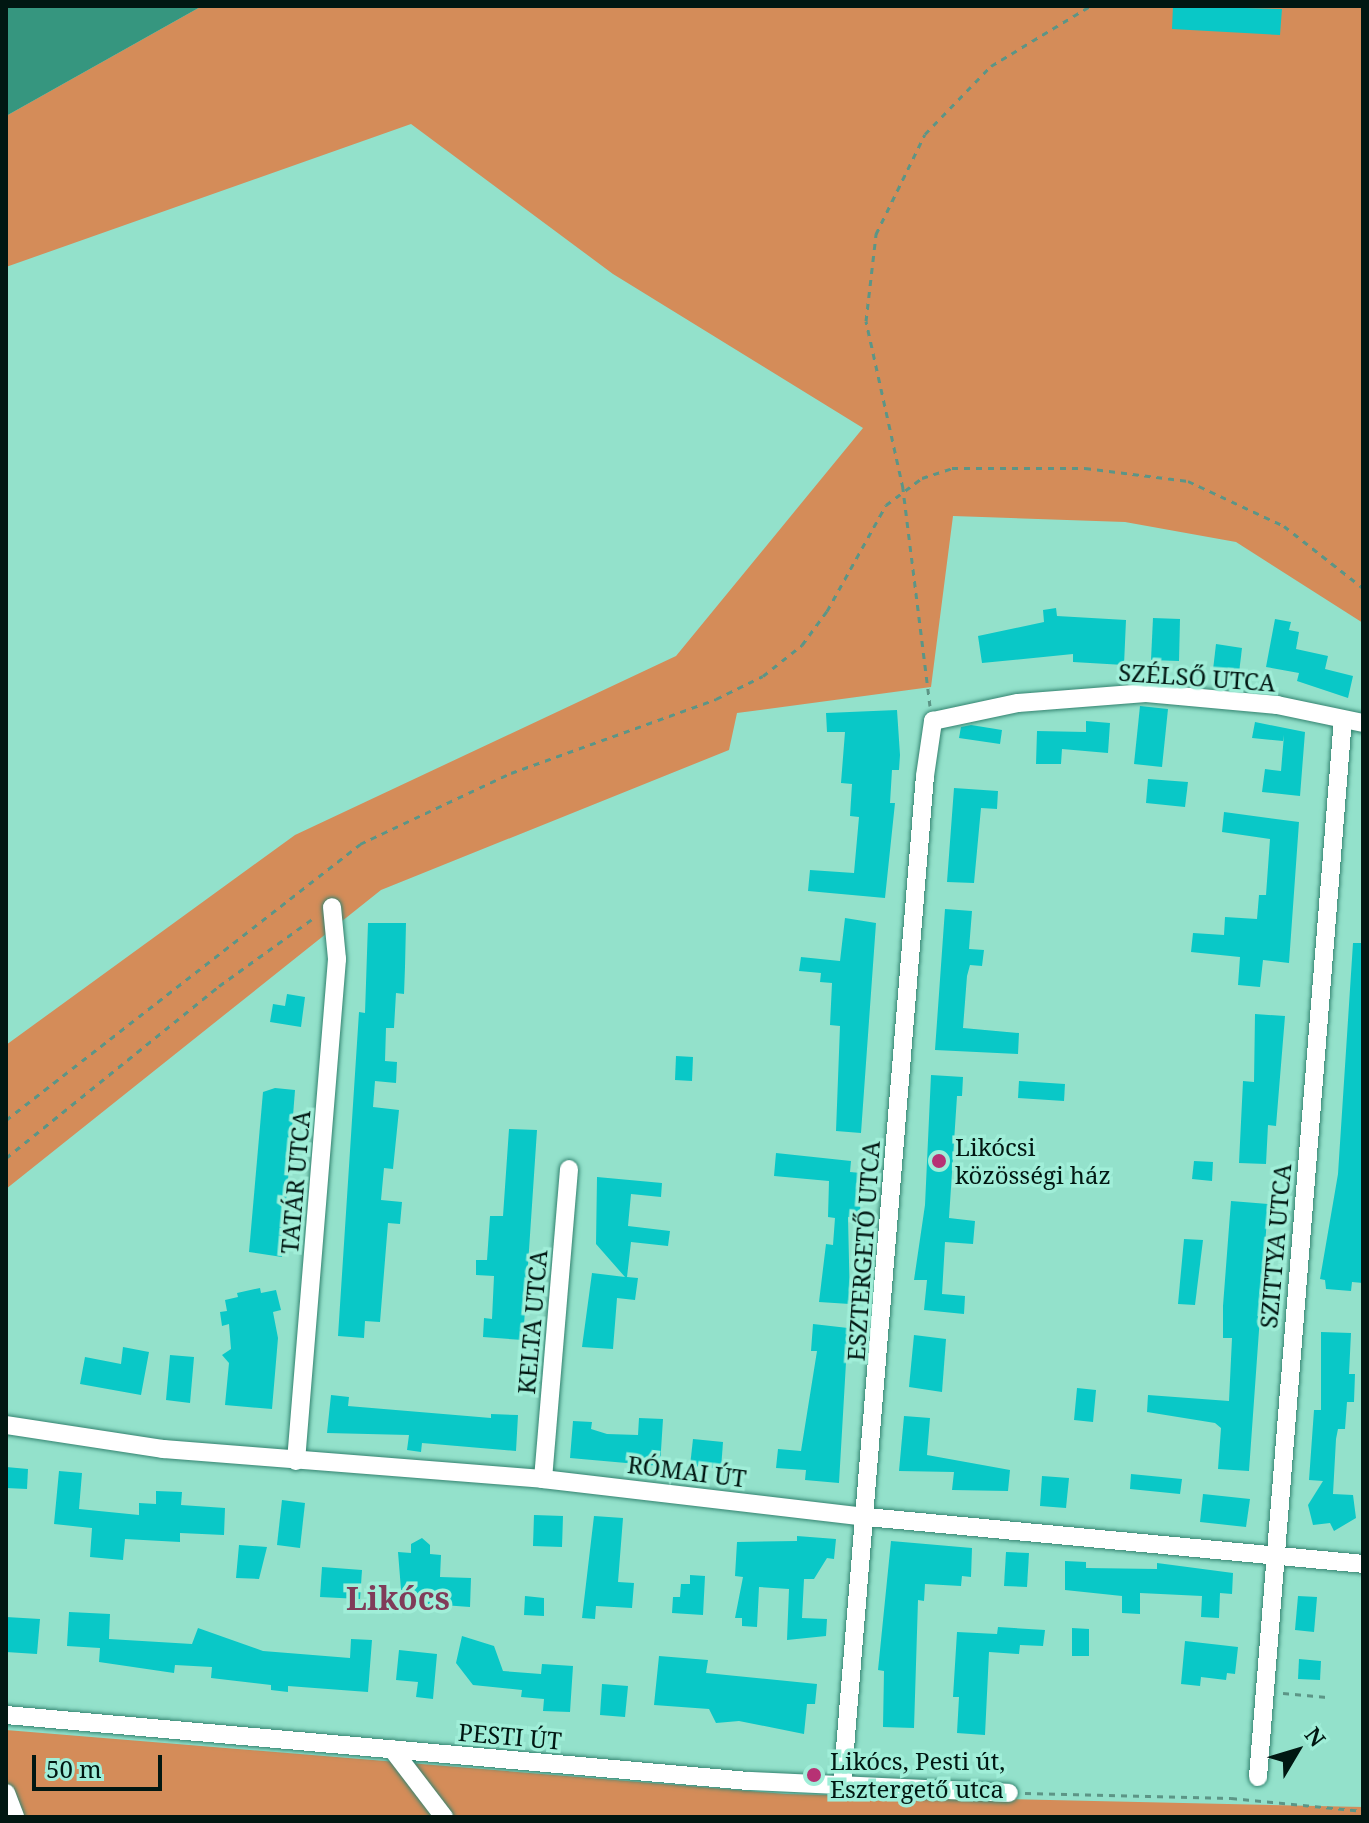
<!DOCTYPE html>
<html>
<head>
<meta charset="utf-8">
<style>
	body { margin:0 }
	#map { position:relative; width:1369px; height:1823px; overflow:hidden; background:#93e1cb; font-family:"Noto Serif",serif }
	div>[style] { position:absolute }
	[style*='--x'] { left:calc(var(--x)*1px); top:calc(var(--y)*1px); width:calc(var(--w)*1px); rotate:calc(var(--a)*1deg) }
	.green>* { inset:0; background:#d48c59 }
	.water>* { inset:0; background:#36967f }
	.building>* { inset:0; background:#09c8c7 }
	.path>* { height:3px; margin-top:-1.5px; transform-origin:0; background:repeating-linear-gradient(90deg,#5c9586 0 6px,transparent 0 12px) }
	.roads { filter:drop-shadow(0 0 2px #338370) drop-shadow(0 0 2px #338370) }
	.minor>* { height:18px; margin:-9px; padding:0 9px; transform-origin:9px; border-radius:9px; background:#fff }
	.dots>* { width:22px; height:22px; translate:-50% -50%; box-sizing:border-box; border:4px solid #a0eed8; border-radius:50% }
	span { translate:-50% -50%; white-space:nowrap; text-align:center; line-height:1.15; -webkit-text-stroke:7px #a0eed8; paint-order:stroke }
	.street-label { font-size:24px; color:#011712 }
	.poi-label { font-size:24px; color:#011712 }
	.left { translate:0 -50%; text-align:left }
	.district-label { font-size:32px; color:#803c59; font-weight:700 }
	.frame { position:absolute; inset:0; border:8px solid #011712; pointer-events:none }
	.north { position:absolute; left:1257px; top:1711px; width:80px; height:80px; -webkit-text-stroke:6px #a0eed8; paint-order:stroke; rotate:52deg; font-size:22px; font-weight:700; line-height:32px; text-align:center; color:#011712 }
	.north::after { content:''; display:block; margin:auto; width:28px; height:36px; background:#011712; clip-path:polygon(50% 0,100% 100%,50% 72%,0 100%) }
	.scale { position:absolute; left:32px; top:1755px; width:130px; height:36px; box-sizing:border-box; border:4px solid #011712; border-top:0; padding-left:10px; font-size:24px; line-height:28px; white-space:nowrap; color:#011712; -webkit-text-stroke:6px #a0eed8; paint-order:stroke }
</style>
</head>
<body>
<div id="map">
	<div class="green">
		<div style="clip-path:polygon(202px 6px,1363px 6px,1363px 623px,1236px 542px,1125px 522px,953px 516px,931px 687px,737px 713px,729px 750px,381px 890px,6px 1189px,6px 1045px,295px 835px,676px 656px,863px 428px,613px 274px,411px 124px,6px 267px,6px 116px)"></div>
		<div style="clip-path:polygon(6px 1730px,786px 1794px,1363px 1807px,1363px 1817px,6px 1817px)"></div>
	</div>
	<div class="water">
		<div style="clip-path:polygon(6px 6px,202px 6px,6px 116px)"></div>
	</div>
	<div class="building">
		<div style="clip-path:polygon(1173px 6px,1282px 9px,1280px 35px,1172px 29px)"></div>
		<div style="clip-path:polygon(1056px 608px,1057px 616px,1126px 620px,1124px 665px,1073px 662px,1073px 654px,982px 663px,978px 636px,1044px 622px,1043px 610px)"></div>
		<div style="clip-path:polygon(1153px 618px,1180px 619px,1179px 661px,1151px 660px)"></div>
		<div style="clip-path:polygon(1275px 619px,1291px 622px,1289px 630px,1299px 632px,1296px 649px,1328px 656px,1325px 669px,1353px 676px,1348px 698px,1297px 681px,1299px 673px,1266px 667px)"></div>
		<div style="clip-path:polygon(1216px 644px,1242px 648px,1239px 673px,1213px 670px)"></div>
		<div style="clip-path:polygon(1140px 706px,1168px 709px,1162px 767px,1134px 764px)"></div>
		<div style="clip-path:polygon(897px 710px,900px 755px,899px 770px,892px 770px,890px 803px,895px 803px,885px 898px,808px 891px,810px 870px,854px 873px,859px 817px,850px 816px,852px 784px,841px 783px,845px 732px,827px 732px,826px 713px)"></div>
		<div style="clip-path:polygon(1086px 721px,1110px 723px,1108px 753px,1062px 749px,1061px 764px,1036px 764px,1037px 731px,1086px 732px)"></div>
		<div style="clip-path:polygon(1255px 722px,1305px 732px,1300px 796px,1262px 792px,1265px 769px,1281px 771px,1284px 735px,1283px 741px,1252px 738px)"></div>
		<div style="clip-path:polygon(971px 725px,1002px 730px,1000px 744px,959px 738px,961px 727px)"></div>
		<div style="clip-path:polygon(1148px 779px,1188px 782px,1185px 807px,1146px 803px)"></div>
		<div style="clip-path:polygon(954px 788px,998px 791px,997px 809px,981px 808px,974px 883px,947px 882px)"></div>
		<div style="clip-path:polygon(1224px 812px,1299px 822px,1289px 963px,1263px 960px,1260px 987px,1238px 985px,1240px 957px,1191px 952px,1193px 933px,1224px 935px,1225px 917px,1257px 919px,1259px 895px,1266px 895px,1270px 839px,1222px 832px)"></div>
		<div style="clip-path:polygon(945px 909px,972px 911px,969px 949px,984px 950px,982px 966px,970px 965px,967px 976px,963px 1028px,1019px 1033px,1018px 1054px,935px 1050px)"></div>
		<div style="clip-path:polygon(845px 918px,876px 923px,861px 1133px,836px 1131px,840px 1026px,830px 1025px,832px 983px,820px 982px,821px 973px,799px 971px,801px 957px,840px 961px)"></div>
		<div style="clip-path:polygon(368px 923px,406px 923px,405px 967px,404px 994px,396px 993px,394px 1028px,386px 1028px,385px 1061px,397px 1062px,396px 1083px,375px 1081px,373px 1107px,399px 1110px,393px 1169px,384px 1168px,381px 1200px,402px 1202px,400px 1224px,388px 1223px,380px 1322px,365px 1321px,364px 1338px,338px 1336px,359px 1012px,365px 1013px)"></div>
		<div style="clip-path:polygon(1353px 943px,1363px 943px,1363px 1283px,1352px 1282px,1351px 1291px,1326px 1289px,1325px 1280px,1320px 1279px,1338px 1174px)"></div>
		<div style="clip-path:polygon(287px 994px,305px 997px,301px 1027px,270px 1022px,273px 1004px,285px 1006px)"></div>
		<div style="clip-path:polygon(1255px 1014px,1285px 1016px,1276px 1126px,1268px 1125px,1266px 1164px,1239px 1163px,1243px 1081px,1254px 1082px)"></div>
		<div style="clip-path:polygon(676px 1056px,693px 1057px,692px 1081px,675px 1080px)"></div>
		<div style="clip-path:polygon(931px 1075px,963px 1077px,962px 1096px,957px 1096px,949px 1218px,975px 1221px,973px 1244px,945px 1242px,942px 1294px,965px 1296px,964px 1314px,924px 1310px,927px 1280px,914px 1280px,925px 1205px)"></div>
		<div style="clip-path:polygon(1019px 1081px,1065px 1084px,1064px 1101px,1018px 1098px)"></div>
		<div style="clip-path:polygon(275px 1088px,295px 1090px,282px 1257px,249px 1252px,263px 1092px)"></div>
		<div style="clip-path:polygon(509px 1129px,537px 1130px,523px 1340px,483px 1337px,484px 1318px,492px 1319px,494px 1276px,476px 1275px,476px 1260px,487px 1260px,490px 1216px,503px 1216px)"></div>
		<div style="clip-path:polygon(776px 1153px,851px 1161px,850px 1172px,861px 1173px,860px 1218px,848px 1217px,850px 1304px,819px 1302px,826px 1244px,833px 1245px,835px 1218px,828px 1217px,829px 1181px,774px 1176px)"></div>
		<div style="clip-path:polygon(1194px 1161px,1213px 1162px,1212px 1181px,1192px 1179px)"></div>
		<div style="clip-path:polygon(597px 1177px,662px 1183px,661px 1197px,631px 1194px,628px 1226px,670px 1231px,668px 1246px,631px 1242px,627px 1277px,638px 1278px,635px 1300px,617px 1298px,613px 1349px,582px 1347px,592px 1273px,625px 1277px,596px 1244px)"></div>
		<div style="clip-path:polygon(1231px 1201px,1268px 1204px,1249px 1471px,1218px 1469px,1221px 1428px,1215px 1423px,1147px 1412px,1148px 1395px,1229px 1401px,1232px 1338px,1223px 1338px,1223px 1306px)"></div>
		<div style="clip-path:polygon(1184px 1239px,1203px 1240px,1195px 1305px,1178px 1304px)"></div>
		<div style="clip-path:polygon(260px 1288px,261px 1293px,276px 1290px,281px 1310px,273px 1312px,278px 1338px,272px 1409px,225px 1405px,229px 1363px,222px 1355px,231px 1349px,229px 1324px,222px 1326px,220px 1312px,227px 1311px,225px 1300px,238px 1297px,237px 1293px)"></div>
		<div style="clip-path:polygon(813px 1324px,848px 1328px,839px 1483px,805px 1480px,806px 1470px,776px 1468px,778px 1449px,801px 1451px,817px 1351px,811px 1351px)"></div>
		<div style="clip-path:polygon(1321px 1332px,1351px 1333px,1349px 1374px,1355px 1374px,1354px 1402px,1347px 1402px,1345px 1429px,1338px 1429px,1336px 1439px,1333px 1494px,1353px 1495px,1356px 1518px,1334px 1531px,1330px 1523px,1313px 1525px,1308px 1505px,1323px 1481px,1309px 1480px,1314px 1410px,1321px 1410px)"></div>
		<div style="clip-path:polygon(914px 1335px,946px 1339px,942px 1392px,909px 1387px)"></div>
		<div style="clip-path:polygon(123px 1347px,149px 1352px,141px 1395px,80px 1384px,85px 1357px,121px 1364px)"></div>
		<div style="clip-path:polygon(170px 1355px,194px 1357px,190px 1403px,166px 1400px)"></div>
		<div style="clip-path:polygon(1077px 1388px,1096px 1390px,1093px 1422px,1074px 1420px)"></div>
		<div style="clip-path:polygon(331px 1395px,349px 1397px,348px 1406px,491px 1418px,491px 1414px,518px 1415px,516px 1451px,422px 1443px,421px 1452px,407px 1450px,409px 1435px,327px 1433px)"></div>
		<div style="clip-path:polygon(904px 1416px,930px 1418px,927px 1455px,1010px 1470px,1008px 1491px,952px 1490px,954px 1472px,899px 1471px)"></div>
		<div style="clip-path:polygon(639px 1418px,663px 1419px,660px 1466px,570px 1458px,573px 1421px,592px 1422px,591px 1429px,607px 1434px,638px 1435px)"></div>
		<div style="clip-path:polygon(693px 1439px,723px 1442px,721px 1469px,690px 1466px)"></div>
		<div style="clip-path:polygon(6px 1467px,28px 1469px,27px 1489px,6px 1488px)"></div>
		<div style="clip-path:polygon(59px 1471px,82px 1473px,79px 1509px,139px 1515px,139px 1503px,156px 1504px,156px 1491px,182px 1492px,181px 1505px,225px 1508px,224px 1535px,180px 1533px,180px 1542px,125px 1539px,123px 1560px,90px 1557px,92px 1528px,54px 1524px)"></div>
		<div style="clip-path:polygon(1131px 1474px,1182px 1479px,1180px 1494px,1130px 1489px)"></div>
		<div style="clip-path:polygon(1042px 1476px,1069px 1478px,1066px 1508px,1040px 1506px)"></div>
		<div style="clip-path:polygon(1203px 1494px,1250px 1499px,1246px 1527px,1200px 1522px)"></div>
		<div style="clip-path:polygon(282px 1500px,305px 1503px,300px 1548px,277px 1545px)"></div>
		<div style="clip-path:polygon(534px 1515px,563px 1516px,562px 1547px,533px 1546px)"></div>
		<div style="clip-path:polygon(594px 1516px,623px 1518px,618px 1582px,634px 1583px,632px 1608px,596px 1606px,595px 1619px,582px 1618px)"></div>
		<div style="clip-path:polygon(797px 1536px,836px 1539px,834px 1559px,827px 1558px,814px 1579px,804px 1579px,802px 1618px,827px 1619px,826px 1636px,787px 1640px,789px 1589px,759px 1587px,757px 1627px,742px 1626px,742px 1618px,735px 1618px,743px 1577px,735px 1576px,737px 1542px,797px 1541px)"></div>
		<div style="clip-path:polygon(422px 1538px,430px 1545px,430px 1554px,441px 1555px,440px 1577px,471px 1578px,470px 1607px,402px 1602px,398px 1552px,411px 1553px,411px 1544px)"></div>
		<div style="clip-path:polygon(891px 1541px,972px 1548px,971px 1577px,962px 1576px,961px 1586px,925px 1584px,924px 1601px,918px 1600px,914px 1728px,883px 1727px,884px 1671px,878px 1670px)"></div>
		<div style="clip-path:polygon(239px 1545px,267px 1547px,259px 1579px,236px 1578px)"></div>
		<div style="clip-path:polygon(1006px 1552px,1029px 1553px,1027px 1587px,1004px 1586px)"></div>
		<div style="clip-path:polygon(1065px 1561px,1086px 1562px,1086px 1568px,1157px 1569px,1157px 1563px,1233px 1573px,1232px 1594px,1220px 1593px,1219px 1618px,1201px 1617px,1202px 1596px,1140px 1593px,1140px 1614px,1122px 1613px,1122px 1596px,1065px 1590px)"></div>
		<div style="clip-path:polygon(322px 1567px,362px 1570px,360px 1599px,320px 1597px)"></div>
		<div style="clip-path:polygon(690px 1575px,705px 1576px,703px 1615px,672px 1613px,673px 1597px,680px 1597px,681px 1584px,690px 1584px)"></div>
		<div style="clip-path:polygon(525px 1596px,544px 1598px,544px 1616px,524px 1615px)"></div>
		<div style="clip-path:polygon(1298px 1596px,1317px 1597px,1314px 1632px,1295px 1630px)"></div>
		<div style="clip-path:polygon(69px 1612px,110px 1614px,109px 1639px,192px 1644px,198px 1628px,263px 1651px,350px 1658px,351px 1639px,372px 1640px,368px 1692px,288px 1686px,288px 1692px,271px 1690px,271px 1685px,211px 1678px,212px 1667px,175px 1665px,174px 1673px,99px 1662px,100px 1648px,67px 1646px)"></div>
		<div style="clip-path:polygon(6px 1617px,40px 1619px,37px 1654px,6px 1652px)"></div>
		<div style="clip-path:polygon(998px 1627px,1045px 1630px,1043px 1646px,1020px 1645px,1019px 1654px,989px 1652px,985px 1735px,957px 1733px,959px 1697px,953px 1697px,957px 1632px,997px 1634px)"></div>
		<div style="clip-path:polygon(1072px 1628px,1089px 1629px,1089px 1656px,1072px 1656px)"></div>
		<div style="clip-path:polygon(462px 1636px,494px 1646px,503px 1671px,541px 1674px,542px 1664px,573px 1666px,570px 1712px,543px 1711px,544px 1699px,521px 1697px,522px 1690px,473px 1685px,456px 1663px)"></div>
		<div style="clip-path:polygon(1185px 1641px,1238px 1647px,1235px 1674px,1227px 1673px,1226px 1680px,1201px 1677px,1200px 1686px,1181px 1684px)"></div>
		<div style="clip-path:polygon(399px 1650px,437px 1654px,433px 1699px,416px 1697px,418px 1682px,396px 1680px)"></div>
		<div style="clip-path:polygon(659px 1656px,708px 1660px,706px 1673px,817px 1684px,815px 1704px,807px 1704px,804px 1734px,739px 1721px,716px 1723px,709px 1709px,654px 1705px)"></div>
		<div style="clip-path:polygon(1299px 1659px,1321px 1661px,1320px 1680px,1298px 1679px)"></div>
		<div style="clip-path:polygon(602px 1684px,628px 1686px,625px 1717px,600px 1715px)"></div>
	</div>
	<div class="path">
		<div style="--x:930;--y:706;--w:220;--a:-97.1"></div>
		<div style="--x:903;--y:488;--w:171;--a:-102.5"></div>
		<div style="--x:866;--y:321;--w:88;--a:-83.4"></div>
		<div style="--x:876;--y:234;--w:111;--a:-63.9"></div>
		<div style="--x:925;--y:134;--w:95;--a:-45.9"></div>
		<div style="--x:991;--y:66;--w:116;--a:-31.2"></div>
		<div style="--x:6;--y:1120;--w:449;--a:-37.9"></div>
		<div style="--x:360;--y:844;--w:167;--a:-25.2"></div>
		<div style="--x:511;--y:773;--w:218;--a:-19.8"></div>
		<div style="--x:716;--y:699;--w:52;--a:-26.1"></div>
		<div style="--x:763;--y:676;--w:50;--a:-38.5"></div>
		<div style="--x:802;--y:645;--w:42;--a:-53.7"></div>
		<div style="--x:827;--y:611;--w:121;--a:-60.9"></div>
		<div style="--x:886;--y:505;--w:45;--a:-36.9"></div>
		<div style="--x:922;--y:478;--w:32;--a:-18"></div>
		<div style="--x:952;--y:468;--w:133;--a:0"></div>
		<div style="--x:1085;--y:468;--w:104;--a:7.2"></div>
		<div style="--x:1188;--y:481;--w:106;--a:25.1"></div>
		<div style="--x:1284;--y:526;--w:100;--a:38.1"></div>
		<div style="--x:6;--y:1158;--w:274;--a:-38.9"></div>
		<div style="--x:219;--y:986;--w:118;--a:-35.7"></div>
		<div style="--x:1283;--y:1693;--w:44;--a:5.2"></div>
		<div style="--x:1025;--y:1793;--w:206;--a:1.4"></div>
		<div style="--x:1231;--y:1798;--w:133;--a:5.6"></div>
	</div>
	<div class="roads">
		<div class="minor">
			<div style="--x:6;--y:1425;--w:159;--a:8.7"></div>
			<div style="--x:163;--y:1449;--w:381;--a:4.5"></div>
			<div style="--x:543;--y:1479;--w:326;--a:6.7"></div>
			<div style="--x:867;--y:1517;--w:498;--a:5.4"></div>
			<div style="--x:296;--y:1461;--w:504;--a:-85.33"></div>
			<div style="--x:337;--y:959;--w:52;--a:-95.5"></div>
			<div style="--x:543;--y:1479;--w:311;--a:-85.2"></div>
			<div style="--x:6;--y:1715;--w:746;--a:5.08"></div>
			<div style="--x:749;--y:1781;--w:260;--a:2.6"></div>
			<div style="--x:392;--y:1749;--w:86;--a:52.6"></div>
			<div style="--x:1258;--y:1777;--w:1061;--a:-85.41"></div>
			<div style="--x:842;--y:1785;--w:1012;--a:-85.3"></div>
			<div style="--x:925;--y:776;--w:56;--a:-81.7"></div>
			<div style="--x:933;--y:721;--w:87;--a:-12"></div>
			<div style="--x:1018;--y:703;--w:128;--a:-4.5"></div>
			<div style="--x:1146;--y:693;--w:132;--a:5.2"></div>
			<div style="--x:1277;--y:705;--w:88;--a:11.8"></div>
			<div style="--x:6;--y:1793;--w:26;--a:69"></div>
		</div>
	</div>
	<div class="dots">
		<div style="left:939px;top:1161px;background:#b73174"></div>
		<div style="left:814px;top:1775px;background:#b73174"></div>
	</div>
	<div class="street-label">
		<span style="left:1197px;top:677px;rotate:4deg">SZÉLSŐ UTCA</span>
		<span style="left:295px;top:1182px;rotate:-85deg">TATÁR UTCA</span>
		<span style="left:1275px;top:1246px;rotate:-85deg">SZITTYA UTCA</span>
		<span style="left:863px;top:1251px;rotate:-86deg">ESZTERGETŐ UTCA</span>
		<span style="left:532px;top:1322px;rotate:-85deg">KELTA UTCA</span>
		<span style="left:687px;top:1471px;rotate:7deg">RÓMAI ÚT</span>
		<span style="left:510px;top:1736px;rotate:5deg">PESTI ÚT</span>
	</div>
	<div class="poi-label">
		<span class="left" style="left:955px;top:1161px">Likócsi<br>közösségi ház</span>
		<span class="left" style="left:830px;top:1775px">Likócs, Pesti út,<br>Esztergető utca</span>
	</div>
	<div class="district-label">
		<span style="left:398px;top:1598px">Likócs</span>
	</div>
	<div class="frame"></div>
	<div class="north">N</div>
	<div class="scale">50 m</div>
</div>
</body>
</html>
